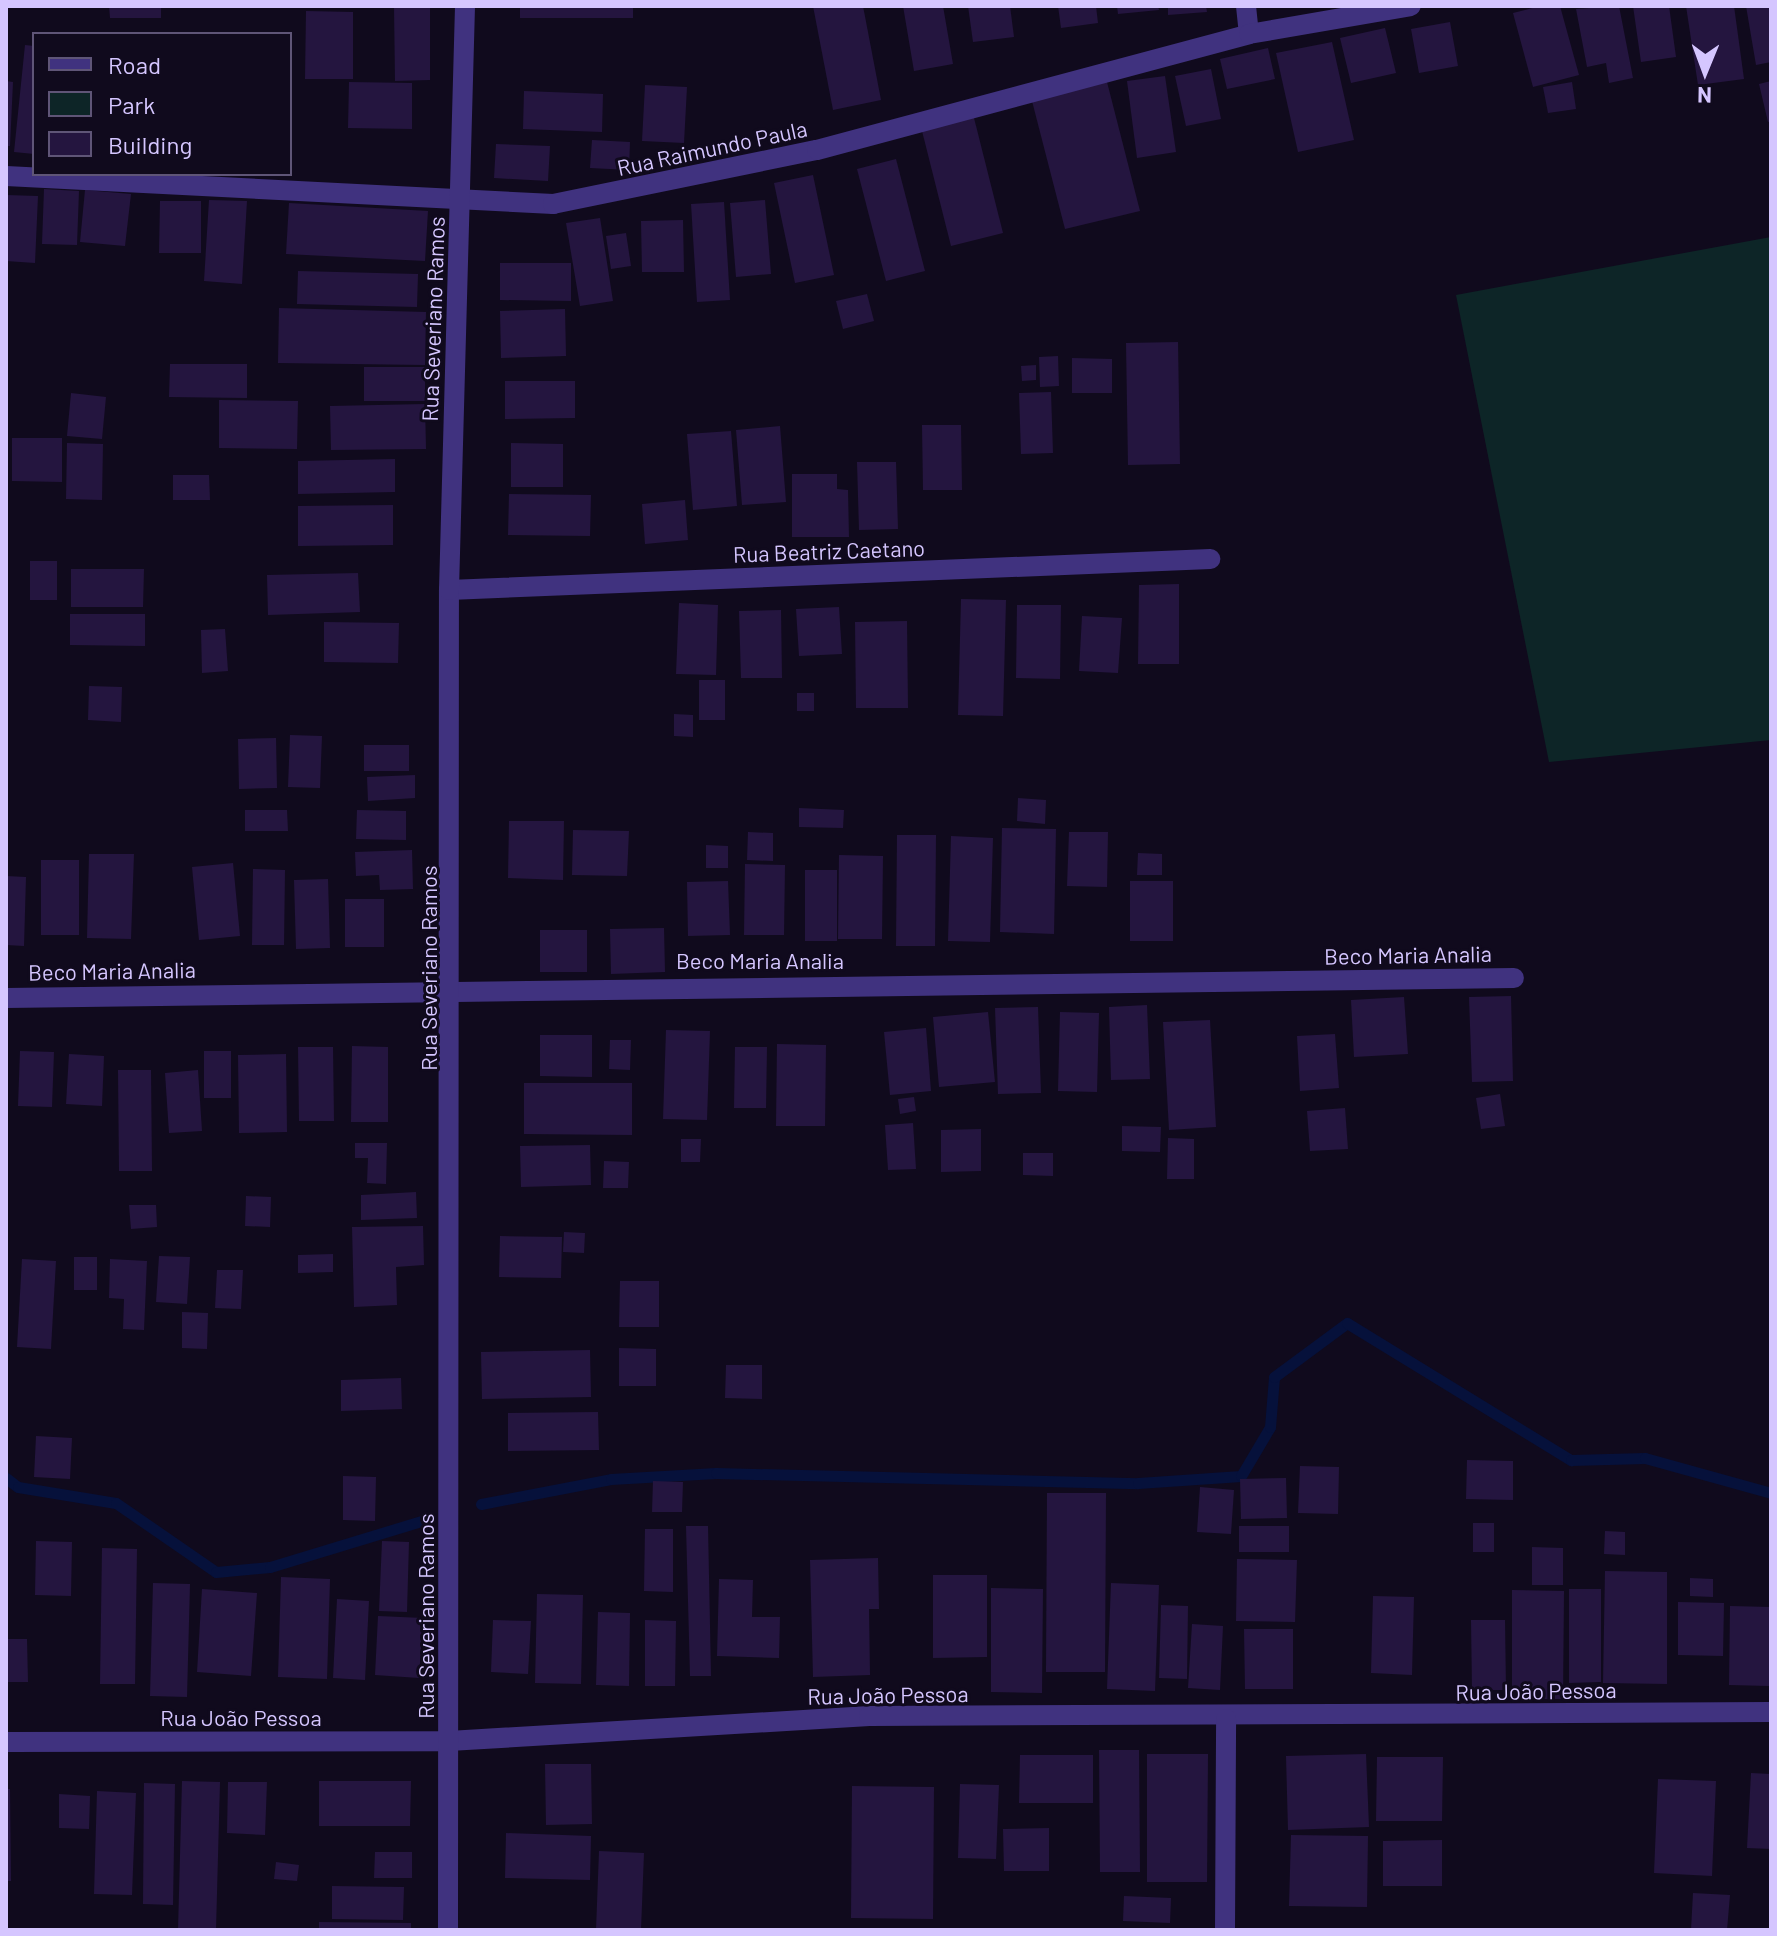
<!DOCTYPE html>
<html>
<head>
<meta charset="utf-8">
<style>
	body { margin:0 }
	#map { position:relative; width:1777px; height:1936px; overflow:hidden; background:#100a1d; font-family:Barlow,sans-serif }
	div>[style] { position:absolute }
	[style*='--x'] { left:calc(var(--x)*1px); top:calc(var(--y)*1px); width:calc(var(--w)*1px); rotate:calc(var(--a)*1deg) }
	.green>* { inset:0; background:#0d2527 }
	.stream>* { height:11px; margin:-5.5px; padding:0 5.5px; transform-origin:5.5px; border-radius:5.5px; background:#06113b }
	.building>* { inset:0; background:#24153f }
	.minor>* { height:20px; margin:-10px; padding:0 10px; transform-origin:10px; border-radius:10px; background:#40327f }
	span { translate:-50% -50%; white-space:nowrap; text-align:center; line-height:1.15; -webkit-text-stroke:6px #100a1d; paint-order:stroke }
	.street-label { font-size:22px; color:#d5c6ff }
	.frame { position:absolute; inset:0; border:8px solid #d5c6ff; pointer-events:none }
	.legend { position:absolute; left:32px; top:32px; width:260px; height:144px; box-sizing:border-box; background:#100a1d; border:2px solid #5f5577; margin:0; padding:10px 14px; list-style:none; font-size:24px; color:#d5c6ff }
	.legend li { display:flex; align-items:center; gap:16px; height:40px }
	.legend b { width:40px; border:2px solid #5f5577 }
	.north { position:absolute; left:1665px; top:32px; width:80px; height:80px; -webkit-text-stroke:6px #100a1d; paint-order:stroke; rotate:181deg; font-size:22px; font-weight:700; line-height:32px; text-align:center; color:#d5c6ff }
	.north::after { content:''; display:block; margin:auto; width:28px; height:36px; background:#d5c6ff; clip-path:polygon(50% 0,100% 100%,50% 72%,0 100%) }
</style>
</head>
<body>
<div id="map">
	<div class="green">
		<div style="clip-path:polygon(1771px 237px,1771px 740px,1549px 762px,1456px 295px)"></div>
	</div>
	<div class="stream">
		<div style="--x:6;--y:1478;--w:15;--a:37"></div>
		<div style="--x:18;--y:1487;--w:99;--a:9.3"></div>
		<div style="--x:116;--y:1503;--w:121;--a:34.6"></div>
		<div style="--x:216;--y:1572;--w:54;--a:-5.3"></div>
		<div style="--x:270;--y:1567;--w:165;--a:-16.9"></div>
		<div style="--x:481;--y:1504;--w:132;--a:-10.9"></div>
		<div style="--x:611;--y:1479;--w:105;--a:-3.3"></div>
		<div style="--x:716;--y:1473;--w:422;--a:1.4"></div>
		<div style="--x:1138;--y:1483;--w:103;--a:-3.9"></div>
		<div style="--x:1241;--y:1476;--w:57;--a:-59.4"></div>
		<div style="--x:1270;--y:1427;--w:50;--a:-85.4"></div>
		<div style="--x:1274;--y:1377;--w:91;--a:-36.5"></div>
		<div style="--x:1347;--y:1323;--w:263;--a:31.5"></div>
		<div style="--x:1571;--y:1460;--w:74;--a:-1.5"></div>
		<div style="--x:1645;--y:1458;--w:131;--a:15.5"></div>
	</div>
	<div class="building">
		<div style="clip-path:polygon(109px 6px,161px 6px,161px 18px,110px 18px)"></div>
		<div style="clip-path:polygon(394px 6px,430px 6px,430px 80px,395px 81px)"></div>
		<div style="clip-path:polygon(520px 6px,633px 6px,633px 18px,520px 18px)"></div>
		<div style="clip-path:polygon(813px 6px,863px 6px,881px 100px,833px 110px)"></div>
		<div style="clip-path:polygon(903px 6px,943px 6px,953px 64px,914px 71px)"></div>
		<div style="clip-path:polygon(968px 6px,1010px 6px,1014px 37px,973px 42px)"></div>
		<div style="clip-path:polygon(1058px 6px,1096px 6px,1098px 23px,1061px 28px)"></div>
		<div style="clip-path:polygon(1117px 6px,1158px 6px,1159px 10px,1118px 14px)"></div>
		<div style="clip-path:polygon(1168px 6px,1206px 6px,1207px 12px,1168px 15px)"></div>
		<div style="clip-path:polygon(1540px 6px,1560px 6px,1579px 75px,1533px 87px,1513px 13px)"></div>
		<div style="clip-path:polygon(1619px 6px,1633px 78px,1609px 83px,1606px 63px,1587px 67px,1576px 9px)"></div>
		<div style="clip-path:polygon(1633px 6px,1669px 6px,1676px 57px,1641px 62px)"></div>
		<div style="clip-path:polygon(1686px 6px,1734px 6px,1744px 79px,1698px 85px)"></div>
		<div style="clip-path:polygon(1746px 6px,1771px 6px,1771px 62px,1756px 65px)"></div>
		<div style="clip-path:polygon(306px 11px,353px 12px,353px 79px,305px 79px)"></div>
		<div style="clip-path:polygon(1450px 22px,1458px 66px,1419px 73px,1411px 29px)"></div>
		<div style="clip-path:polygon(1385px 28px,1396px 73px,1351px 83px,1340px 38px)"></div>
		<div style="clip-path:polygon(1332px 42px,1354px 140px,1298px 152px,1276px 53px)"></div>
		<div style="clip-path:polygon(25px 45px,34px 46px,34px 154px,14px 152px)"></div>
		<div style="clip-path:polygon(1268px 48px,1275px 79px,1227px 89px,1220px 59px)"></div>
		<div style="clip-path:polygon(1211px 69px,1221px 119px,1186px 126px,1175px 76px)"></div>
		<div style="clip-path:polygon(1165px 76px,1176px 152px,1137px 158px,1127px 81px)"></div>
		<div style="clip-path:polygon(6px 81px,13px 82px,10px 146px,6px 146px)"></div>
		<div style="clip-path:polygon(1771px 81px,1771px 121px,1768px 122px,1759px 84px)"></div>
		<div style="clip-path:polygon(349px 82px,412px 83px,412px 129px,348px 128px)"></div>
		<div style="clip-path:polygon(1107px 82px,1140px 211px,1065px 229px,1032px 101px)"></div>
		<div style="clip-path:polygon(1572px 82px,1576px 109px,1548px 113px,1543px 87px)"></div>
		<div style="clip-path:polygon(645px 85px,687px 87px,684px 143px,642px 141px)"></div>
		<div style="clip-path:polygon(524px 91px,603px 94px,602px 132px,523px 129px)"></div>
		<div style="clip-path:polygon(972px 110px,1003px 233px,951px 246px,920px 123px)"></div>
		<div style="clip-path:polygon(592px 140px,630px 142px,629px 170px,590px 168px)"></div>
		<div style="clip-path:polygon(496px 144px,550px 146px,548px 181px,494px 178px)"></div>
		<div style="clip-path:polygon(896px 159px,925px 271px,886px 281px,857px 169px)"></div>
		<div style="clip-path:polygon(813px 175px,834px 275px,795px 283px,774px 183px)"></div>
		<div style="clip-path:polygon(44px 189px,79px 191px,77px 245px,42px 244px)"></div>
		<div style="clip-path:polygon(85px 190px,131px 194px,125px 246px,80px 242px)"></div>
		<div style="clip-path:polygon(6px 195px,38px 196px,35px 263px,6px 261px)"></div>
		<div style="clip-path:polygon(209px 200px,247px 201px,242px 284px,204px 281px)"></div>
		<div style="clip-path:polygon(765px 200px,771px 274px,736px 277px,730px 203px)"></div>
		<div style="clip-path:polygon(160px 201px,201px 201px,201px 253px,159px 253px)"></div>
		<div style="clip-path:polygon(724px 202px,730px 300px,697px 302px,691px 204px)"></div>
		<div style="clip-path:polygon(289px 203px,428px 211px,425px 261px,286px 254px)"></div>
		<div style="clip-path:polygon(600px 218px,613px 301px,580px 306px,566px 223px)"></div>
		<div style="clip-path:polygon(683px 220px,684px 272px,642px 272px,641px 221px)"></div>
		<div style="clip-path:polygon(626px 233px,631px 266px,611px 269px,606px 236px)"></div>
		<div style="clip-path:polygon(500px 263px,571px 263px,571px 301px,500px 300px)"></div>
		<div style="clip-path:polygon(298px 271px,418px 274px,417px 307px,297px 304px)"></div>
		<div style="clip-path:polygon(867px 294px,874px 321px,843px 329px,836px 301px)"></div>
		<div style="clip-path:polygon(279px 308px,426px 312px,425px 365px,278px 363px)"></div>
		<div style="clip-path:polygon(565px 309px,566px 356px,501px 358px,500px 311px)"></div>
		<div style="clip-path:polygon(1178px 342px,1180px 464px,1128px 465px,1126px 343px)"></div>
		<div style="clip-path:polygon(1058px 356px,1059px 386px,1040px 387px,1039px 357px)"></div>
		<div style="clip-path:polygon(1072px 358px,1112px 359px,1112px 393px,1072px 393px)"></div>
		<div style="clip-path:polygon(170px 364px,247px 364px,247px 398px,169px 397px)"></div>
		<div style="clip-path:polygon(1036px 365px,1036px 380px,1022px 381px,1021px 366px)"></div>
		<div style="clip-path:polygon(364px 367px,425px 367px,425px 401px,364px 401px)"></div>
		<div style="clip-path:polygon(505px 381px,575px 381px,575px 418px,505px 419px)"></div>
		<div style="clip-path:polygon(1051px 392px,1053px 453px,1021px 454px,1019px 393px)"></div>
		<div style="clip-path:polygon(71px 393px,106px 397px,102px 439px,67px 436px)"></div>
		<div style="clip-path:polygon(219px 400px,298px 401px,297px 449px,219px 448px)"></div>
		<div style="clip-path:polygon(425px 404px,426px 449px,331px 450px,330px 406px)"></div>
		<div style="clip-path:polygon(922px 425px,961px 425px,962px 490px,923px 490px)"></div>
		<div style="clip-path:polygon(780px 426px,786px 502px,742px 505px,736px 430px)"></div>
		<div style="clip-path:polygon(731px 431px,737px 506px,693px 510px,687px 434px)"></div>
		<div style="clip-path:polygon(12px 438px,62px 438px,62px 482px,12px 481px)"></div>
		<div style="clip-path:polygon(67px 443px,103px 444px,102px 500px,66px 499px)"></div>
		<div style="clip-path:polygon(511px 443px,563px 444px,563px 487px,511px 487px)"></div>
		<div style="clip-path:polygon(395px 459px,395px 492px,298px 494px,298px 461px)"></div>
		<div style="clip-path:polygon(857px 462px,896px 462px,898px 529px,859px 530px)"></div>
		<div style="clip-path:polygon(792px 474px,837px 474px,837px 489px,848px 490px,849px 537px,792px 537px)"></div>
		<div style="clip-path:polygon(173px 475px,209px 475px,210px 500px,173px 500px)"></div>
		<div style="clip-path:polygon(509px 494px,591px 495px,590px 536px,508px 535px)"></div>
		<div style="clip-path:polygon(685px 500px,688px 540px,645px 544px,642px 504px)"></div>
		<div style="clip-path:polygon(393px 505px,393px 545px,298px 546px,298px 506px)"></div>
		<div style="clip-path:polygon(30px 561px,57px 561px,57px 600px,30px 600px)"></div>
		<div style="clip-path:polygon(71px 569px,144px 569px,143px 607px,71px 607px)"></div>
		<div style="clip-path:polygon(358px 573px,360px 612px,268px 615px,267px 575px)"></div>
		<div style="clip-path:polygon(1179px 584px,1179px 664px,1138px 664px,1139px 585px)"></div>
		<div style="clip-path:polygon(961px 599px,1006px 600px,1003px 716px,958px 715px)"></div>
		<div style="clip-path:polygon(679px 603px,718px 605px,716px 675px,676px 674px)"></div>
		<div style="clip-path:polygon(1017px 605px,1061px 605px,1060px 679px,1016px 678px)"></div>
		<div style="clip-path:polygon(839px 607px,842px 654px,799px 656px,796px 609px)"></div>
		<div style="clip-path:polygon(781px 610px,782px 678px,741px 678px,739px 611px)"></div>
		<div style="clip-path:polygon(70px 614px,145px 614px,145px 646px,70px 645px)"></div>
		<div style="clip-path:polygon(1082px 616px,1122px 618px,1118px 673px,1079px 671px)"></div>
		<div style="clip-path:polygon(907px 621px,908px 708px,856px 708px,855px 622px)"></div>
		<div style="clip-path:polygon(324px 622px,399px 623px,398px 663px,324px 662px)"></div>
		<div style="clip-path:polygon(225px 629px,228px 671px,202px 673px,201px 630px)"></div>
		<div style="clip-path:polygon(699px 680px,725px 680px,725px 720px,699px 720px)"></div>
		<div style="clip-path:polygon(89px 686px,122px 687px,121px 722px,88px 720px)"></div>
		<div style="clip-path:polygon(797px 693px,814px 693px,814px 711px,797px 711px)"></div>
		<div style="clip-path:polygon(674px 714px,693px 715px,693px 737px,674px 736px)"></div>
		<div style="clip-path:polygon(290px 735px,322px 736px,320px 788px,288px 787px)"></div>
		<div style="clip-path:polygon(276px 738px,277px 788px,239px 789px,238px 739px)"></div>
		<div style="clip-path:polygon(364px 745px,409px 745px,409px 771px,364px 771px)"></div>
		<div style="clip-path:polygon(415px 775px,415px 798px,368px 801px,367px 777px)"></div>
		<div style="clip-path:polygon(1018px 798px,1046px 800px,1045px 824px,1017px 821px)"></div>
		<div style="clip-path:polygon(799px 808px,844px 810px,843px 828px,799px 827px)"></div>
		<div style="clip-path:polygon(245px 810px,287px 810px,288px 831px,245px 831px)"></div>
		<div style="clip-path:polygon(357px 810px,406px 811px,406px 840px,356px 839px)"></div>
		<div style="clip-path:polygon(509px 821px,564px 821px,563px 880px,508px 878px)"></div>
		<div style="clip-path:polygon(1002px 828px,1056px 829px,1054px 934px,1000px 932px)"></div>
		<div style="clip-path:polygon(573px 830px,629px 831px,627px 876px,572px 875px)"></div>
		<div style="clip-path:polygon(748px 832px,773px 833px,773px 861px,747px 860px)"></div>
		<div style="clip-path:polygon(1069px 832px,1108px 832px,1107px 887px,1067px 886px)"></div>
		<div style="clip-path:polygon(897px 835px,936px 835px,935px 946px,896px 946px)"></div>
		<div style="clip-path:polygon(951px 836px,993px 838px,990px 942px,948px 941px)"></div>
		<div style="clip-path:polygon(706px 845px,728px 846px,728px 868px,706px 868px)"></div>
		<div style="clip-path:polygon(412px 850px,413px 889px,380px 890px,379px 875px,356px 876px,355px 852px)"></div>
		<div style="clip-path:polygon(1138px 853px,1162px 854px,1162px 875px,1137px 875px)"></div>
		<div style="clip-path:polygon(89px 854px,134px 854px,131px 939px,87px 938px)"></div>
		<div style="clip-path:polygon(839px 855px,883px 856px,882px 939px,838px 939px)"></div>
		<div style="clip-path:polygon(41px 860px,79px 860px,79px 935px,41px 935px)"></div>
		<div style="clip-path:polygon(233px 863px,240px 936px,199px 940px,192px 867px)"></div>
		<div style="clip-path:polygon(745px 864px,785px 865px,784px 935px,744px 935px)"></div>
		<div style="clip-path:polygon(253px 869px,285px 870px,284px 945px,252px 945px)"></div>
		<div style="clip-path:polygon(805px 870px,837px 870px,837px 941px,805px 941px)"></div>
		<div style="clip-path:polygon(6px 876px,26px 877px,24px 946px,6px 945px)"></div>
		<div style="clip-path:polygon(328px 879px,330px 948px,296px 949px,294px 880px)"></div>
		<div style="clip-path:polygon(728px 881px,730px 935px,688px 936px,687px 882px)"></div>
		<div style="clip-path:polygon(1130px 881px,1173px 881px,1173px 941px,1130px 941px)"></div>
		<div style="clip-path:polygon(345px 899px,384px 899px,384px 947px,345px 947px)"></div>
		<div style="clip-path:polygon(664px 928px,665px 972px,611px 974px,610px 929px)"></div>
		<div style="clip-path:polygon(540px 930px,587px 930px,587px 972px,540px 972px)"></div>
		<div style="clip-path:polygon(1511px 996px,1513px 1081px,1472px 1082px,1469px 997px)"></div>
		<div style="clip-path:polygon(1404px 997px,1408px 1054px,1354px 1057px,1351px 1000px)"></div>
		<div style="clip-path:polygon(1147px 1005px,1150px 1079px,1111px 1080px,1109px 1007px)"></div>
		<div style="clip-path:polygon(1038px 1007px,1041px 1093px,998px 1094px,995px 1008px)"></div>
		<div style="clip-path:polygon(988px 1012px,995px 1082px,939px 1087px,933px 1017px)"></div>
		<div style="clip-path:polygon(1060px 1012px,1099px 1013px,1097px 1092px,1058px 1091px)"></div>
		<div style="clip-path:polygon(1210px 1020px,1216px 1127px,1169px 1130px,1163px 1022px)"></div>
		<div style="clip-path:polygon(926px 1028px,931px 1091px,890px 1095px,884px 1032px)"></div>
		<div style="clip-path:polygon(666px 1030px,710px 1031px,707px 1120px,663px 1119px)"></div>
		<div style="clip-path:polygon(1335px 1034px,1339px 1088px,1300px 1091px,1297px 1036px)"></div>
		<div style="clip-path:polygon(540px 1035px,592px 1035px,592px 1077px,540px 1076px)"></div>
		<div style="clip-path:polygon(610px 1040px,631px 1040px,630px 1070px,609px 1069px)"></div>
		<div style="clip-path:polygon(777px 1044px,826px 1045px,825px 1126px,776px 1126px)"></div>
		<div style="clip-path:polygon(352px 1046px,388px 1047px,388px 1122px,351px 1122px)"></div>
		<div style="clip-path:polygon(298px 1047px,333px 1047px,334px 1121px,299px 1121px)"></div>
		<div style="clip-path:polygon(735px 1047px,767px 1047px,766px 1108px,734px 1108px)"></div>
		<div style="clip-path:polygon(20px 1051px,54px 1052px,52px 1107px,18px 1106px)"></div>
		<div style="clip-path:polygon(204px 1051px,231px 1051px,231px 1098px,204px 1098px)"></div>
		<div style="clip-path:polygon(69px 1054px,104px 1056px,102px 1106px,66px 1104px)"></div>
		<div style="clip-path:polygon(286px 1054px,287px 1132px,239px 1133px,238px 1055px)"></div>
		<div style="clip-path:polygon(118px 1070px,151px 1070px,152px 1171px,119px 1171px)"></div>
		<div style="clip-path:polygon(198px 1070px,202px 1131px,169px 1133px,165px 1073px)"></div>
		<div style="clip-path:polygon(524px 1083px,632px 1083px,632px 1135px,524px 1134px)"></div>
		<div style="clip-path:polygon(1500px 1094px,1505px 1126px,1481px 1129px,1476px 1098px)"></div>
		<div style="clip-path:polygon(914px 1097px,916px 1111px,900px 1114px,898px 1099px)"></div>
		<div style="clip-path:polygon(1345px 1108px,1348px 1149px,1310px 1151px,1307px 1111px)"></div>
		<div style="clip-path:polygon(913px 1123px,916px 1169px,888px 1170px,885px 1125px)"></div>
		<div style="clip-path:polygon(1122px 1126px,1161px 1127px,1160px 1152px,1122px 1151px)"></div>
		<div style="clip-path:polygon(981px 1129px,981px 1171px,941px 1172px,941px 1130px)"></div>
		<div style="clip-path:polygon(1168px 1138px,1194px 1139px,1194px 1179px,1167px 1179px)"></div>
		<div style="clip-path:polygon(681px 1139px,701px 1139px,700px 1162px,681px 1162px)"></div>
		<div style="clip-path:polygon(355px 1143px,387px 1143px,386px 1184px,367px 1183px,368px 1158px,355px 1158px)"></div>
		<div style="clip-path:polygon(590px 1145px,591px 1185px,521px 1187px,520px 1146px)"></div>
		<div style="clip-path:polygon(1023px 1153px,1053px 1153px,1053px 1176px,1023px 1175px)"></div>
		<div style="clip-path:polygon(604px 1161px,629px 1162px,628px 1188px,603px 1188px)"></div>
		<div style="clip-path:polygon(416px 1192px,417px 1218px,361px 1220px,361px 1195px)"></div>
		<div style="clip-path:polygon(246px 1196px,271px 1197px,270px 1227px,245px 1226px)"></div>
		<div style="clip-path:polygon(129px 1205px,156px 1205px,157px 1227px,131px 1229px)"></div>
		<div style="clip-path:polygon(423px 1226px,424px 1265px,396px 1267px,397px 1305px,354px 1307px,352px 1227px)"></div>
		<div style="clip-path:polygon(564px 1232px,585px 1233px,584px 1253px,563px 1252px)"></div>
		<div style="clip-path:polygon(500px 1236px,562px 1237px,561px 1278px,499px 1277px)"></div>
		<div style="clip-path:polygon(333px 1254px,333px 1272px,298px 1273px,298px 1255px)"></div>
		<div style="clip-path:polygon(159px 1256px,190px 1257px,187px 1304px,156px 1302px)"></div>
		<div style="clip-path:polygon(74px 1257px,97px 1257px,97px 1290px,74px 1290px)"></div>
		<div style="clip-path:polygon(22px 1259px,56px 1261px,51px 1349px,17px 1347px)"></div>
		<div style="clip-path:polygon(110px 1259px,147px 1261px,144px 1330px,123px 1329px,124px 1299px,109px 1298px)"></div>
		<div style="clip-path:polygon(217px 1270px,243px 1270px,241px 1309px,215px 1308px)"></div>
		<div style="clip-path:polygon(620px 1281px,659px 1281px,659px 1327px,619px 1327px)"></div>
		<div style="clip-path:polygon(182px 1312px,208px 1313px,207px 1349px,182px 1348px)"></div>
		<div style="clip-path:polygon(619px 1348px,656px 1349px,656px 1386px,619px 1386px)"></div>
		<div style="clip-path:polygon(590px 1350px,591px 1397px,482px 1399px,481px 1352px)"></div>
		<div style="clip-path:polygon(726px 1365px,762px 1365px,762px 1399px,725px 1398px)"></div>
		<div style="clip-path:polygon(401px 1378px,402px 1409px,341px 1411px,341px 1380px)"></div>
		<div style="clip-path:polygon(598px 1412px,599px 1450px,508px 1451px,508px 1413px)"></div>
		<div style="clip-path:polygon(36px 1436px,72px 1438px,70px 1479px,34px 1477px)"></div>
		<div style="clip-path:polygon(1467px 1460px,1513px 1461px,1513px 1500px,1466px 1499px)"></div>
		<div style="clip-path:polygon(1300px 1466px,1339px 1467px,1338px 1514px,1298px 1513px)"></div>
		<div style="clip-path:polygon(343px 1476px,376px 1477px,375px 1521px,343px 1520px)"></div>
		<div style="clip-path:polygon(1286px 1478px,1287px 1518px,1241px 1519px,1240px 1479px)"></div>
		<div style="clip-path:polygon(653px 1481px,683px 1482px,682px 1512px,652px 1512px)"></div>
		<div style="clip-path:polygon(1200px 1487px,1234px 1490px,1231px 1534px,1197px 1532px)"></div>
		<div style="clip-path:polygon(1047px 1493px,1106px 1493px,1105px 1672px,1046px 1672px)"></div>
		<div style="clip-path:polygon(1473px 1523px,1494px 1523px,1494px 1552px,1473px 1552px)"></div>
		<div style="clip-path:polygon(686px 1526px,708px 1526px,711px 1676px,690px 1676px)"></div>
		<div style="clip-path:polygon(1239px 1526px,1289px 1526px,1289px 1552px,1239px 1552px)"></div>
		<div style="clip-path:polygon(645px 1529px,673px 1529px,673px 1592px,644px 1591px)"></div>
		<div style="clip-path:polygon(1605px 1531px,1625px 1532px,1625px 1555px,1604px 1554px)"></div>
		<div style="clip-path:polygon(36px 1541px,72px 1542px,71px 1596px,35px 1595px)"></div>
		<div style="clip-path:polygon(382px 1541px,409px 1542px,407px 1612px,379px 1611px)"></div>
		<div style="clip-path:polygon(1532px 1547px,1563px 1548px,1563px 1585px,1532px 1585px)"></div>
		<div style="clip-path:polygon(102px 1548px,137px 1549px,135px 1684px,100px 1684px)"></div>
		<div style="clip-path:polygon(878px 1558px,879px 1609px,869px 1609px,870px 1675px,813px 1677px,810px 1560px)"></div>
		<div style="clip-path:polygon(1237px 1559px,1297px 1560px,1295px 1622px,1236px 1621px)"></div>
		<div style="clip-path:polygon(1605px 1571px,1667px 1572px,1667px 1684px,1603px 1683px)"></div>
		<div style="clip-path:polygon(933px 1575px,987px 1575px,987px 1657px,933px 1658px)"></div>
		<div style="clip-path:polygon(281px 1577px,330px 1579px,327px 1679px,278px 1677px)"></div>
		<div style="clip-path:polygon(1690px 1578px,1713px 1579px,1713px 1597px,1690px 1596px)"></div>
		<div style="clip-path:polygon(719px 1579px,753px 1580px,752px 1617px,780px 1617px,779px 1658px,717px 1656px)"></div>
		<div style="clip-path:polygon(153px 1583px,190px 1584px,187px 1697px,150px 1696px)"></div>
		<div style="clip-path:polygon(1111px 1583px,1159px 1585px,1155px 1691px,1107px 1689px)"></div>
		<div style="clip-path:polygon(991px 1588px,1043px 1589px,1042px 1693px,991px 1692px)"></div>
		<div style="clip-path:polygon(202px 1589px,257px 1593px,251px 1676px,197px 1672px)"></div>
		<div style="clip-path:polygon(1569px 1589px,1601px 1589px,1601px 1682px,1569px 1683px)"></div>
		<div style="clip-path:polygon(1512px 1590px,1564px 1591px,1563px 1699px,1512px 1699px)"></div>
		<div style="clip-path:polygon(537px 1594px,583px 1595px,581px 1684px,535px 1683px)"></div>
		<div style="clip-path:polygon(1373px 1596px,1414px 1597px,1412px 1675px,1371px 1673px)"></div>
		<div style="clip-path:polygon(337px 1599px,369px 1601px,365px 1680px,333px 1678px)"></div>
		<div style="clip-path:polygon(1678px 1602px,1724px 1603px,1723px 1656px,1678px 1655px)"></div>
		<div style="clip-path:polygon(1161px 1605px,1188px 1606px,1187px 1679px,1159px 1678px)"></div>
		<div style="clip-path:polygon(1730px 1606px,1771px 1607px,1769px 1686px,1729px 1685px)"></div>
		<div style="clip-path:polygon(598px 1612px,630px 1613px,629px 1686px,596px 1685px)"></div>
		<div style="clip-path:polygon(378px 1616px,423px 1618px,419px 1678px,375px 1675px)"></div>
		<div style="clip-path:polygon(493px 1620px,531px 1621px,528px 1674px,491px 1672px)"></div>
		<div style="clip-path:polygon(645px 1620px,676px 1621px,675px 1686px,645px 1686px)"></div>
		<div style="clip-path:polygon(1471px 1620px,1505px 1620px,1506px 1690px,1472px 1690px)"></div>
		<div style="clip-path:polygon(1192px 1624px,1223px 1626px,1220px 1690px,1188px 1688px)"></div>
		<div style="clip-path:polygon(1244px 1629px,1293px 1629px,1293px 1689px,1245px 1689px)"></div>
		<div style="clip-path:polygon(6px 1639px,27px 1639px,28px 1682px,6px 1682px)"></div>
		<div style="clip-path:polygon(1099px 1750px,1139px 1750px,1140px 1872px,1100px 1872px)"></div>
		<div style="clip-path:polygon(1147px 1754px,1208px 1754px,1207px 1882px,1147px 1882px)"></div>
		<div style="clip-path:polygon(1366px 1754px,1369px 1827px,1288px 1830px,1286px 1756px)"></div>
		<div style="clip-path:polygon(1020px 1755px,1093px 1755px,1093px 1803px,1019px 1803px)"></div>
		<div style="clip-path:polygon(1377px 1757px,1443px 1757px,1442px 1821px,1376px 1821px)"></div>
		<div style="clip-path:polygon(545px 1764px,591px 1764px,592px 1824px,546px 1825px)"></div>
		<div style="clip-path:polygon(1751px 1773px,1771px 1774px,1771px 1849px,1747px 1848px)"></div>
		<div style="clip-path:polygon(1658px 1779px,1716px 1781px,1712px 1876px,1654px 1873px)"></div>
		<div style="clip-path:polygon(182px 1781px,220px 1782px,216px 1930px,178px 1930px)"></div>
		<div style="clip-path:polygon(319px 1781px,411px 1781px,410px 1826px,319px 1826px)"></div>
		<div style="clip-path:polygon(228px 1782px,267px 1782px,265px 1835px,227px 1833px)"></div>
		<div style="clip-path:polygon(144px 1783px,175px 1784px,173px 1905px,143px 1904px)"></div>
		<div style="clip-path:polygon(960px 1784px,999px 1785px,996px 1859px,958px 1858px)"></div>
		<div style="clip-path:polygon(852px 1786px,934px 1787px,933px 1919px,851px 1918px)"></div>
		<div style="clip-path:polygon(6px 1789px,10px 1789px,11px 1881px,6px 1881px)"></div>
		<div style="clip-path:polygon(97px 1791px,136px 1793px,132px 1895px,94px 1894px)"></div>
		<div style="clip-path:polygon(59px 1794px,90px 1796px,89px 1829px,59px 1828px)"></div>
		<div style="clip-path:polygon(1049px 1828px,1049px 1871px,1004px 1871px,1003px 1829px)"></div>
		<div style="clip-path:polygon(506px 1833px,591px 1836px,590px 1880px,505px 1878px)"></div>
		<div style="clip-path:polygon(1291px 1835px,1368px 1836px,1367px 1907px,1289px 1906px)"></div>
		<div style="clip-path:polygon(1442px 1840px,1442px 1886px,1383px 1886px,1383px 1841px)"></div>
		<div style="clip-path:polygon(599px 1851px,644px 1853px,641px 1930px,596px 1930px)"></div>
		<div style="clip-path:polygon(375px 1852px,412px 1852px,412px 1878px,374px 1878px)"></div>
		<div style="clip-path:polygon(276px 1862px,299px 1865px,297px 1881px,274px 1879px)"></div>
		<div style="clip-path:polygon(332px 1886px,404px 1887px,403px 1920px,332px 1919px)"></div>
		<div style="clip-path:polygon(1693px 1893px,1730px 1895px,1727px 1930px,1691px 1930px)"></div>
		<div style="clip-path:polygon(1124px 1896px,1171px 1898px,1170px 1923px,1123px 1921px)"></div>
		<div style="clip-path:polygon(319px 1922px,411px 1923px,411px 1930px,319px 1930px)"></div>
	</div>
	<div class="minor">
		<div style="--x:1246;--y:6;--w:28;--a:84"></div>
		<div style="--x:6;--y:176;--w:548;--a:2.93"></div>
		<div style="--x:553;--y:204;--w:269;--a:-11.6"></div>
		<div style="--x:817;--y:150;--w:447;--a:-15"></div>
		<div style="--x:1249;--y:34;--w:164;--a:-9.8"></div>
		<div style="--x:449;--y:590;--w:762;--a:-2.33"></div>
		<div style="--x:6;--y:998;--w:1508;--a:-0.76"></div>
		<div style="--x:6;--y:1742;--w:443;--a:-0.1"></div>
		<div style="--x:449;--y:1741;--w:421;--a:-3.4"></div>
		<div style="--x:869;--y:1716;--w:902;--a:-0.25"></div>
		<div style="--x:448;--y:1930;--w:1340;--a:-89.96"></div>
		<div style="--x:449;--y:590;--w:584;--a:-88.43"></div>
		<div style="--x:1225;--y:1930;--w:211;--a:-89.7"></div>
	</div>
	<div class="street-label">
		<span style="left:712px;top:148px;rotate:-12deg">Rua Raimundo Paula</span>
		<span style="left:433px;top:319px;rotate:-88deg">Rua Severiano Ramos</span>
		<span style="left:829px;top:551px;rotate:-2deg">Rua Beatriz Caetano</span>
		<span style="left:1408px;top:955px;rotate:-1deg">Beco Maria Analia</span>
		<span style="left:760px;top:961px">Beco Maria Analia</span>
		<span style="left:429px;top:968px;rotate:-90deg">Rua Severiano Ramos</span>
		<span style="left:112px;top:971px;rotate:-1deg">Beco Maria Analia</span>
		<span style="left:426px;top:1616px;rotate:-90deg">Rua Severiano Ramos</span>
		<span style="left:1536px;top:1691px;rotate:-1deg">Rua João Pessoa</span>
		<span style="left:888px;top:1695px;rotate:-1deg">Rua João Pessoa</span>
		<span style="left:241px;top:1718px">Rua João Pessoa</span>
	</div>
	<div class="frame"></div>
	<ul class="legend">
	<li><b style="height:10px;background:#40327f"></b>Road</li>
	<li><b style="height:22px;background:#0d2527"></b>Park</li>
	<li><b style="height:22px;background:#24153f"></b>Building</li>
	</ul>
	<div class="north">N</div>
</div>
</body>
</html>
